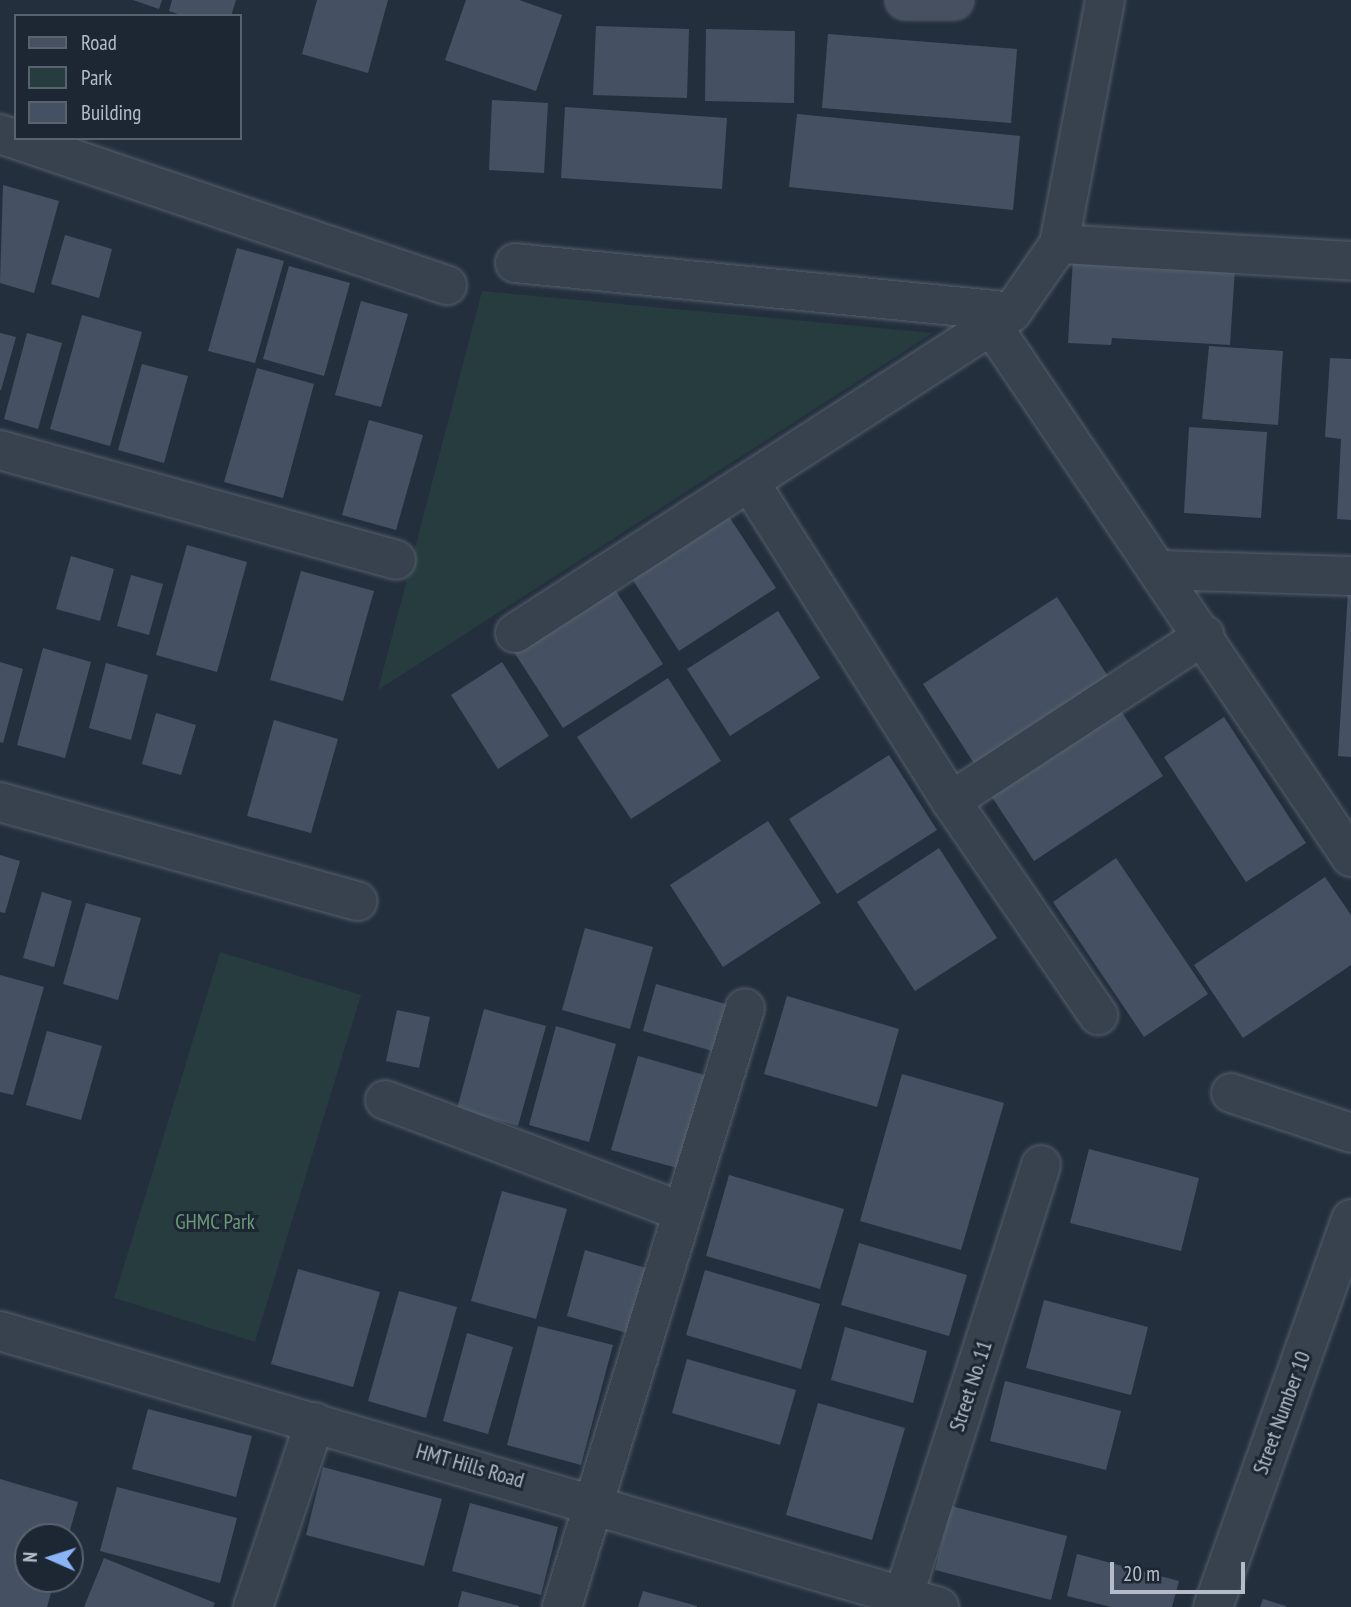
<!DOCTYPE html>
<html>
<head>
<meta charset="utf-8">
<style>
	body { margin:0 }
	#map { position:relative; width:1351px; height:1607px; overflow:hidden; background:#242f3e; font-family:"PT Sans Narrow",sans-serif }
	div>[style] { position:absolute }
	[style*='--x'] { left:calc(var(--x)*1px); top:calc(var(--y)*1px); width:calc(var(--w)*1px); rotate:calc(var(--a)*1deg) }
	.green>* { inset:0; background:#263c3f }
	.building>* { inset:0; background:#455162 }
	.roads { filter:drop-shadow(0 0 2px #565f6c) drop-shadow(0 0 2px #565f6c) }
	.street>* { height:38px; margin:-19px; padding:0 19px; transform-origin:19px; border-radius:19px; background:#38414e }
	.secondary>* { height:38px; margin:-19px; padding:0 19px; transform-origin:19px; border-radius:19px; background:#465061 }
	span { translate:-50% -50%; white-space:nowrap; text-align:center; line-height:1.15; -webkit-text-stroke:6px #1d2633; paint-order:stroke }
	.park-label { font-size:21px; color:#6b9a76 }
	.street-label { font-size:21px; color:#b4bcc9 }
	.legend { position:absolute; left:14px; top:14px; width:228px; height:126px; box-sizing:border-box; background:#1d2633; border:2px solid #59626f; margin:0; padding:9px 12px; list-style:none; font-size:21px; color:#b4bcc9 }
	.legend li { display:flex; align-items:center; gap:14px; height:35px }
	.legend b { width:35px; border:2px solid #59626f }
	.north { position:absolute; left:14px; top:1523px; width:70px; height:70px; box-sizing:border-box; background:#1d2633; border:2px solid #59626f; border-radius:50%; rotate:273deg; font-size:19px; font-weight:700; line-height:28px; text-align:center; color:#b4bcc9 }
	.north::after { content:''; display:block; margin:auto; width:24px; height:32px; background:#8ab4f8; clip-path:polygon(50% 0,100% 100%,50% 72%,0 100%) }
	.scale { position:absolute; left:1110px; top:1562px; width:135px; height:32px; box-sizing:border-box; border:4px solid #b4bcc9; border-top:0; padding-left:9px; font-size:21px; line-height:24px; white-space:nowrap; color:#b4bcc9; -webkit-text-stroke:5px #1d2633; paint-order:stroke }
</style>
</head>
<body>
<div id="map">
	<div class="green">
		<div style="clip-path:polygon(482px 291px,933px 333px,378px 690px)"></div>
		<div style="clip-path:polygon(220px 952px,361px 995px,255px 1342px,114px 1298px)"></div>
	</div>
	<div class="building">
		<div style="clip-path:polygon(133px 0,162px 0,159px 9px)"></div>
		<div style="clip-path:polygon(172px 0,236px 0,231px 16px,184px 16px,169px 11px)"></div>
		<div style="clip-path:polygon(317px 0,388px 0,368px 73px,302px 54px)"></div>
		<div style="clip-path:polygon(466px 0,519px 0,562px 15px,536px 91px,445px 60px)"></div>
		<div style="clip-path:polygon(596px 26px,689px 29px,687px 98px,593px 95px)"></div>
		<div style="clip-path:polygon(706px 29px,795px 31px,794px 103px,705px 101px)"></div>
		<div style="clip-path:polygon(828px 34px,1017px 49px,1011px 123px,822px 108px)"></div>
		<div style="clip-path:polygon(492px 100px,548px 103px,544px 173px,489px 170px)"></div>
		<div style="clip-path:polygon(565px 107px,727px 118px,722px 189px,561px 178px)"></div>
		<div style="clip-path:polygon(797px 114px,1020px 136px,1013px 210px,789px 187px)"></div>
		<div style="clip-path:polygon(3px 185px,59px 201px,34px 293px,0 283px)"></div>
		<div style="clip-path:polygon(65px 235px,112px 249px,99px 298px,51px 284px)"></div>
		<div style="clip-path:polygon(237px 248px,284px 261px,255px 363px,208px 351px)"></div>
		<div style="clip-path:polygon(1073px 258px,1235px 268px,1230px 345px,1112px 338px,1111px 345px,1068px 343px)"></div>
		<div style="clip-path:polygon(289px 266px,350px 283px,324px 376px,263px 359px)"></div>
		<div style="clip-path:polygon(361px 301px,408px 314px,381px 407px,335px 395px)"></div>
		<div style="clip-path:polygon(82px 315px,142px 332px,110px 446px,50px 429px)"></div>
		<div style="clip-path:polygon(0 333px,16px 337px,1px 390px,0 390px)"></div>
		<div style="clip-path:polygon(27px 333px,62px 343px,38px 429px,4px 419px)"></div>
		<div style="clip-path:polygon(1209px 346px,1283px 351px,1278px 425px,1202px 419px)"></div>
		<div style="clip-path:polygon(1330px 358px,1351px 359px,1351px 520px,1337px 519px,1341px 439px,1325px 437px)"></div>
		<div style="clip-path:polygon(142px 364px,188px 376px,164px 463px,118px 450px)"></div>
		<div style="clip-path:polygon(257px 368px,314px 384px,283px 498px,224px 482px)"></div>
		<div style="clip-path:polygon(369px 420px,423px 435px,396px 530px,342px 515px)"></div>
		<div style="clip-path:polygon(1189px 427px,1267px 432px,1261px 518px,1184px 513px)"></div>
		<div style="clip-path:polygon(724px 509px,776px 588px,679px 651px,627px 571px)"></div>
		<div style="clip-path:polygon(187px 545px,247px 562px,217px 672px,156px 655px)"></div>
		<div style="clip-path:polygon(71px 556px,114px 569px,100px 621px,56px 609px)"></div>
		<div style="clip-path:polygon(301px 571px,374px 591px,343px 701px,270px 680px)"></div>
		<div style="clip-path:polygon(131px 575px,163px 584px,149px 635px,117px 626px)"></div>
		<div style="clip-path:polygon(614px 588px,663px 664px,563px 728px,514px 652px)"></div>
		<div style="clip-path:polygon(1348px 592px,1351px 592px,1351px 757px,1338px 756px)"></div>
		<div style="clip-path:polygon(1057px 597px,1111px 681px,977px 768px,923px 684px)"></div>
		<div style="clip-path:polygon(778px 611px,820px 678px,730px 736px,687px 669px)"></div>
		<div style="clip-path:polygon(43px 648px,91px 662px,65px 758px,17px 745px)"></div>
		<div style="clip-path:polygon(0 662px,23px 669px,3px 743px,0 742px)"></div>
		<div style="clip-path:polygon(502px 662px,549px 736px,498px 769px,451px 695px)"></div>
		<div style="clip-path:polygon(106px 663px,148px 675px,131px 740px,89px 728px)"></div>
		<div style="clip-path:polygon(668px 678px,721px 761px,631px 819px,577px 737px)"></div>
		<div style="clip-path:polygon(1120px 709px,1163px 776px,1034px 861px,990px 794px)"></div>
		<div style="clip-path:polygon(156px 713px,196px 725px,181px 775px,142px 764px)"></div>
		<div style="clip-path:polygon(1224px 717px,1306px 843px,1246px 882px,1164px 757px)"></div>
		<div style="clip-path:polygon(274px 720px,338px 739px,311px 833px,247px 816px)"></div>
		<div style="clip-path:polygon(889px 755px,937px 830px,837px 894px,789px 819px)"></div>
		<div style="clip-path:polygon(768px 821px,821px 903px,723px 967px,670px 885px)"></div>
		<div style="clip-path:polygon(939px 848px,997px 938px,915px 991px,857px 902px)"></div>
		<div style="clip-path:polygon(0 855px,20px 861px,5px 913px,0 912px)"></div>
		<div style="clip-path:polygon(1116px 858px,1208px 994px,1144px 1037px,1053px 902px)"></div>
		<div style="clip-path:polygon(1325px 877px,1351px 915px,1351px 965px,1243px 1038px,1194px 965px)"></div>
		<div style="clip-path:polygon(42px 892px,72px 901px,54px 967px,23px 958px)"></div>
		<div style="clip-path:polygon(86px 903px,141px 918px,118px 1000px,63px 984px)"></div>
		<div style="clip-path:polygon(585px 928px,653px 947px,630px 1029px,562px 1010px)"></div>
		<div style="clip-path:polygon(0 975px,44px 987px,13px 1095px,0 1092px)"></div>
		<div style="clip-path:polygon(656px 984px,736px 1007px,723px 1054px,643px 1031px)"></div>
		<div style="clip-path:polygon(787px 996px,899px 1029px,877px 1107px,764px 1074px)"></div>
		<div style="clip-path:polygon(484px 1009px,546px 1026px,518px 1126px,457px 1109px)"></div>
		<div style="clip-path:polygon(397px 1010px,430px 1017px,419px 1068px,386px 1061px)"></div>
		<div style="clip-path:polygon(556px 1026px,616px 1044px,589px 1142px,529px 1125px)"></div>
		<div style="clip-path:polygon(47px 1031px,102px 1046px,81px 1120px,26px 1105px)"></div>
		<div style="clip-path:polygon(638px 1056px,708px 1076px,681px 1169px,611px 1150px)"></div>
		<div style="clip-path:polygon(902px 1074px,1004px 1103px,961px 1250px,860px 1221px)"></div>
		<div style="clip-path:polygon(1089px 1149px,1199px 1178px,1181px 1251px,1070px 1223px)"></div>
		<div style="clip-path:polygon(729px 1175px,844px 1209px,820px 1289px,706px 1256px)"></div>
		<div style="clip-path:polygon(502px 1191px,567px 1209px,536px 1319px,471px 1301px)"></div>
		<div style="clip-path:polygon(859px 1243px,967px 1275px,949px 1336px,841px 1305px)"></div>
		<div style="clip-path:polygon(585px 1250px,646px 1268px,627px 1333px,567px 1316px)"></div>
		<div style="clip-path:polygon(298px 1269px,380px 1292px,353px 1387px,271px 1364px)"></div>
		<div style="clip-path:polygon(705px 1270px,820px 1304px,801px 1369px,686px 1335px)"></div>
		<div style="clip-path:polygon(399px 1291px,457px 1307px,426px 1418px,368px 1401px)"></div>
		<div style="clip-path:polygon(1044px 1300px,1148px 1327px,1131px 1395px,1026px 1368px)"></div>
		<div style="clip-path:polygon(538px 1326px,613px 1345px,581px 1465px,507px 1445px)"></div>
		<div style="clip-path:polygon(845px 1327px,927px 1351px,913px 1403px,831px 1380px)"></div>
		<div style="clip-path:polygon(467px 1333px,513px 1347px,488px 1434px,443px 1421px)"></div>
		<div style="clip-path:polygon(687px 1359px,796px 1390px,780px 1445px,672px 1413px)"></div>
		<div style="clip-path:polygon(1005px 1381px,1121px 1411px,1106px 1470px,990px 1441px)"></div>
		<div style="clip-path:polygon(818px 1403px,905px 1428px,872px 1540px,786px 1515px)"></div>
		<div style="clip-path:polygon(148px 1409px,252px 1436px,236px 1497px,132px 1469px)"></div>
		<div style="clip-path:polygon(323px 1467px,442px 1499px,424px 1566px,306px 1535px)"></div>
		<div style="clip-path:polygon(0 1479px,78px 1502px,68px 1537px,28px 1537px,28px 1579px,55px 1579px,47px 1607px,0 1607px)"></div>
		<div style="clip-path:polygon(117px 1487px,237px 1518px,220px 1583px,100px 1551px)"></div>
		<div style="clip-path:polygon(470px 1503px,558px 1527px,541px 1595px,452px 1571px)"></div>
		<div style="clip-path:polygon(951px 1506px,1067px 1536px,1051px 1600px,935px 1570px)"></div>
		<div style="clip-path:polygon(1077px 1554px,1179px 1581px,1172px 1607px,1111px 1607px,1067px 1596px)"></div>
		<div style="clip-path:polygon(104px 1558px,215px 1603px,213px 1607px,84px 1607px)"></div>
		<div style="clip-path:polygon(462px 1591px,519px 1606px,519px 1607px,458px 1607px)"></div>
		<div style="clip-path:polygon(643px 1591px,697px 1606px,697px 1607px,638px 1607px)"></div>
		<div style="clip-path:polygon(1263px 1599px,1286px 1606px,1286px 1607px,1260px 1607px)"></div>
	</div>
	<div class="roads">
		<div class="street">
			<div style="--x:0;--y:134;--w:472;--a:18.7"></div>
			<div style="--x:1059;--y:244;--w:292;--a:3.3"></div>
			<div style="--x:515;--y:263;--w:499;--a:5.6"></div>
			<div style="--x:992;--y:326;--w:641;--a:55.94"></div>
			<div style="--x:0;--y:450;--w:411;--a:15.5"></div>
			<div style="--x:750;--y:483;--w:376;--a:57.7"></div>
			<div style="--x:951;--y:801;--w:260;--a:55.5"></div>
			<div style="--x:1161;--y:570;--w:190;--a:1.8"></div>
			<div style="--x:515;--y:633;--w:592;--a:-32.86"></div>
			<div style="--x:1012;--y:312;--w:83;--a:-55.3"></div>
			<div style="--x:1059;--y:244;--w:248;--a:-79.3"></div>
			<div style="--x:951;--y:801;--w:303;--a:-33.2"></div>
			<div style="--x:0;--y:802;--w:371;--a:15.5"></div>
			<div style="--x:1231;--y:1093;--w:126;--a:18.4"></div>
			<div style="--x:385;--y:1100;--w:318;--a:20.6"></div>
			<div style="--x:0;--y:1331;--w:979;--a:16.38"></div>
			<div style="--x:253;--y:1607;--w:195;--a:-71.5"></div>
			<div style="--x:562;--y:1607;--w:626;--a:-73.01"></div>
			<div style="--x:900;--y:1607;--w:464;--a:-72.3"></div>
			<div style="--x:1213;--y:1607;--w:412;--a:-70.4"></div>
		</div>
		<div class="secondary">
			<div style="--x:905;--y:0;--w:49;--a:0"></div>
		</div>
	</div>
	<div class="park-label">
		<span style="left:215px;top:1222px">GHMC Park</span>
	</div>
	<div class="street-label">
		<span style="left:971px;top:1386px;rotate:-72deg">Street No. 11</span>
		<span style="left:1282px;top:1413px;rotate:-70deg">Street Number 10</span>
		<span style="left:470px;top:1466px;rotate:16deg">HMT Hills Road</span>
	</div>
	<ul class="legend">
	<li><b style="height:9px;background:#465061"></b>Road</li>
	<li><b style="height:19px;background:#263c3f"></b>Park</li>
	<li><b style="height:19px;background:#455162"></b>Building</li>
	</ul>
	<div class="north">N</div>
	<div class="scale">20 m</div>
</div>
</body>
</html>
